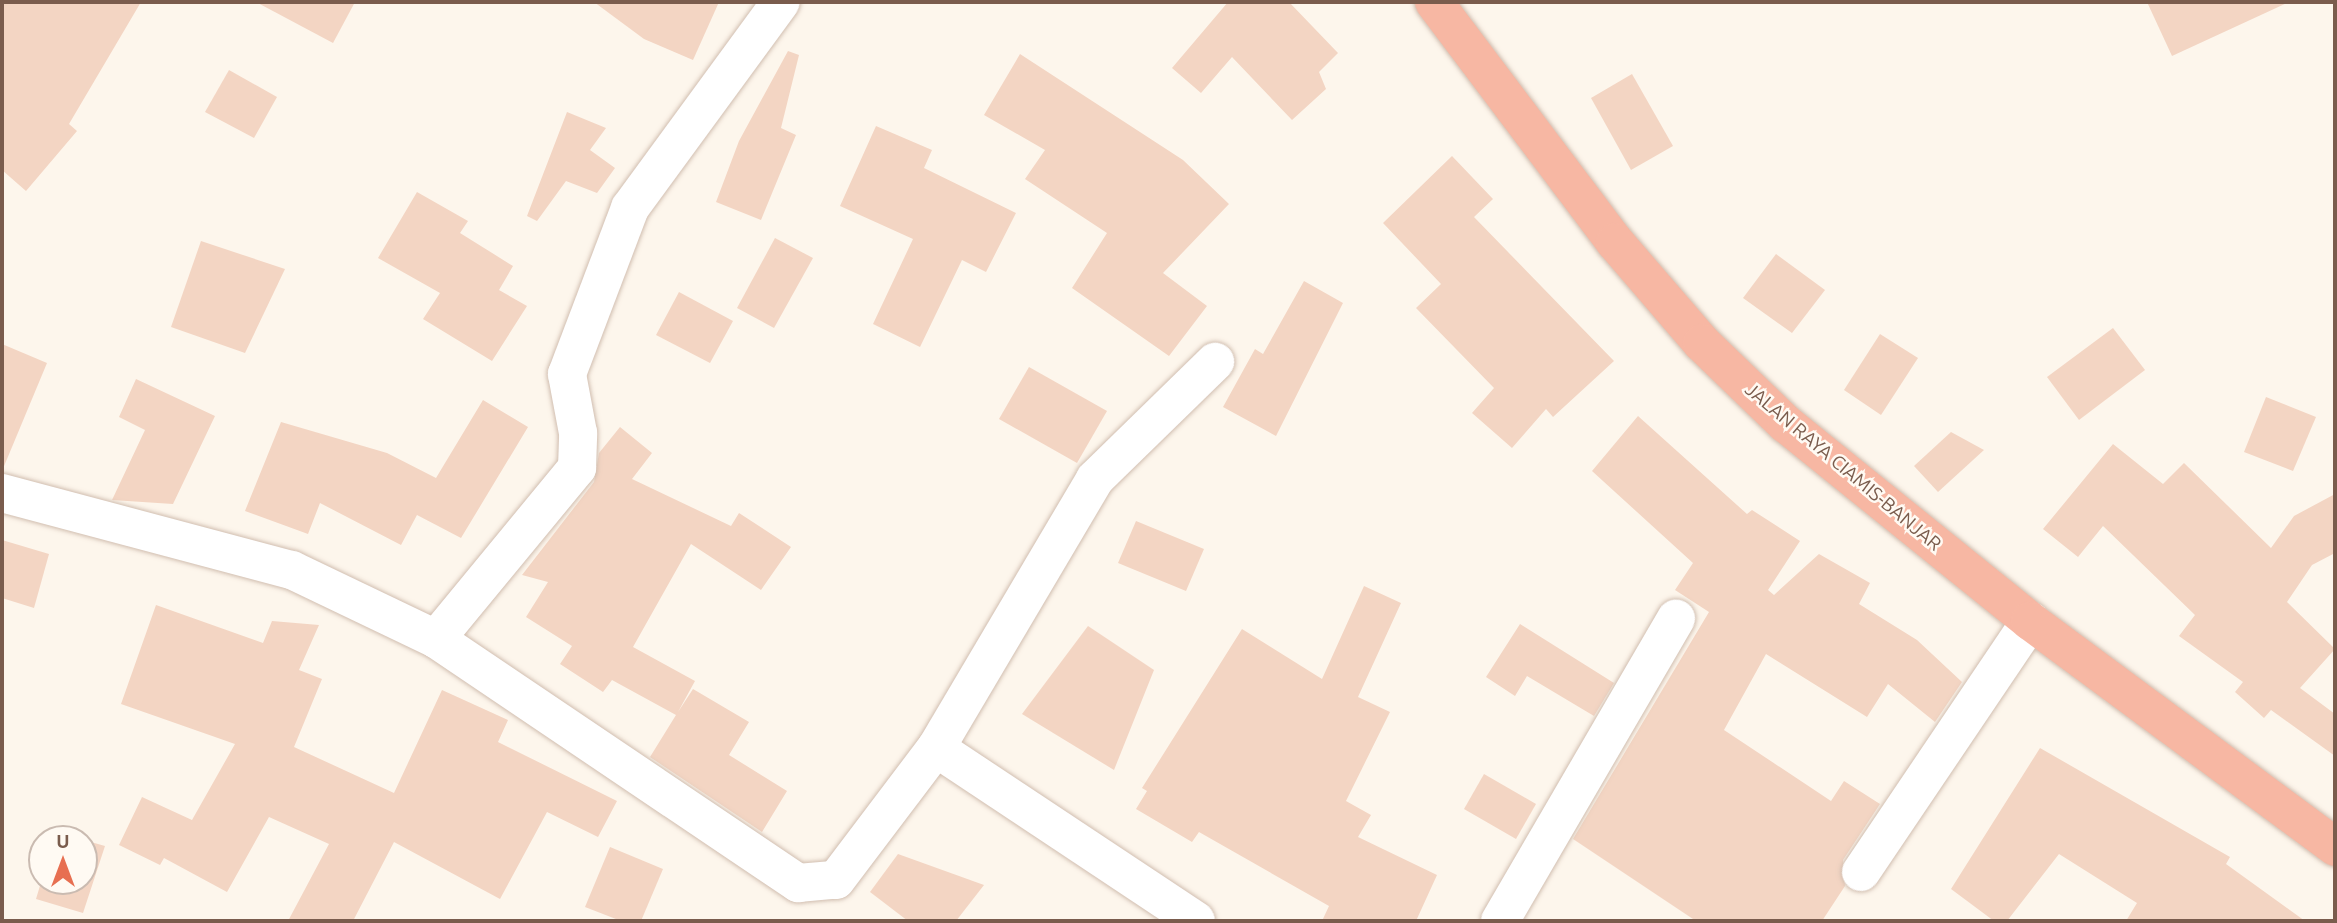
<!DOCTYPE html>
<html>
<head>
<meta charset="utf-8">
<style>
	body { margin:0 }
	#map { position:relative; width:2337px; height:923px; overflow:hidden; background:#fdf6ec; font-family:Ubuntu,sans-serif }
	div>[style] { position:absolute }
	[style*='--x'] { left:calc(var(--x)*1px); top:calc(var(--y)*1px); width:calc(var(--w)*1px); rotate:calc(var(--a)*1deg) }
	.building>* { inset:0; background:#f3d5c3 }
	.roads { filter:drop-shadow(0 0 2px #d1beb0) drop-shadow(0 0 2px #d1beb0) }
	.minor>* { height:38px; margin:-19px; padding:0 19px; transform-origin:19px; border-radius:19px; background:#fff }
	.highway>* { height:38px; margin:-19px; padding:0 19px; transform-origin:19px; border-radius:19px; background:#f7b7a3 }
	span { translate:-50% -50%; white-space:nowrap; text-align:center; line-height:1.15; -webkit-text-stroke:5px #fffaf3; paint-order:stroke }
	.street-label { font-size:19px; color:#7a5c4d }
	.frame { position:absolute; inset:0; border:4px solid #7a5c4d; pointer-events:none }
	.north { position:absolute; left:28px; top:825px; width:70px; height:70px; box-sizing:border-box; background:#fffaf3; border:2px solid #cabbb1; border-radius:50%; rotate:0deg; font-size:19px; font-weight:700; line-height:28px; text-align:center; color:#7a5c4d }
	.north::after { content:''; display:block; margin:auto; width:24px; height:32px; background:#e76f51; clip-path:polygon(50% 0,100% 100%,50% 72%,0 100%) }
</style>
</head>
<body>
<div id="map">
	<div class="building">
		<div style="clip-path:polygon(2px 2px,141px 2px,69px 124px,77px 131px,26px 191px,2px 170px)"></div>
		<div style="clip-path:polygon(256px 2px,355px 2px,333px 43px)"></div>
		<div style="clip-path:polygon(594px 2px,719px 2px,693px 60px,644px 39px)"></div>
		<div style="clip-path:polygon(1228px 2px,1289px 2px,1338px 53px,1319px 72px,1326px 89px,1292px 120px,1232px 57px,1201px 93px,1172px 68px)"></div>
		<div style="clip-path:polygon(2147px 2px,2289px 2px,2172px 56px)"></div>
		<div style="clip-path:polygon(788px 51px,799px 55px,781px 128px,796px 135px,761px 220px,716px 202px,739px 141px)"></div>
		<div style="clip-path:polygon(1020px 54px,1183px 160px,1229px 204px,1163px 273px,1207px 306px,1169px 356px,1072px 288px,1107px 233px,1025px 179px,1045px 150px,984px 115px)"></div>
		<div style="clip-path:polygon(229px 70px,277px 97px,254px 138px,205px 112px)"></div>
		<div style="clip-path:polygon(1632px 74px,1673px 146px,1631px 170px,1591px 98px)"></div>
		<div style="clip-path:polygon(567px 112px,606px 128px,590px 150px,615px 168px,597px 193px,566px 181px,537px 221px,527px 216px)"></div>
		<div style="clip-path:polygon(876px 126px,932px 150px,924px 168px,1016px 213px,986px 272px,962px 260px,920px 347px,873px 324px,913px 239px,840px 206px)"></div>
		<div style="clip-path:polygon(1452px 156px,1493px 199px,1474px 217px,1614px 361px,1553px 417px,1546px 409px,1512px 448px,1472px 413px,1494px 388px,1416px 308px,1441px 284px,1383px 223px)"></div>
		<div style="clip-path:polygon(417px 192px,468px 221px,460px 233px,513px 266px,499px 290px,527px 306px,492px 361px,423px 319px,440px 293px,378px 258px)"></div>
		<div style="clip-path:polygon(775px 238px,813px 258px,774px 328px,737px 308px)"></div>
		<div style="clip-path:polygon(201px 241px,285px 269px,245px 353px,171px 327px)"></div>
		<div style="clip-path:polygon(1776px 254px,1825px 290px,1792px 333px,1743px 298px)"></div>
		<div style="clip-path:polygon(1304px 281px,1343px 303px,1276px 436px,1223px 407px,1255px 349px,1263px 354px)"></div>
		<div style="clip-path:polygon(679px 292px,733px 321px,710px 363px,656px 335px)"></div>
		<div style="clip-path:polygon(2113px 328px,2145px 370px,2079px 420px,2047px 377px)"></div>
		<div style="clip-path:polygon(1880px 334px,1918px 358px,1881px 415px,1844px 390px)"></div>
		<div style="clip-path:polygon(2px 344px,47px 363px,2px 471px)"></div>
		<div style="clip-path:polygon(1029px 367px,1107px 411px,1077px 463px,999px 419px)"></div>
		<div style="clip-path:polygon(136px 379px,215px 416px,173px 504px,112px 500px,145px 430px,119px 417px)"></div>
		<div style="clip-path:polygon(2266px 397px,2316px 417px,2293px 471px,2244px 452px)"></div>
		<div style="clip-path:polygon(483px 400px,528px 427px,461px 538px,417px 515px,401px 545px,320px 503px,308px 534px,245px 511px,281px 422px,387px 453px,436px 478px)"></div>
		<div style="clip-path:polygon(1638px 416px,1747px 514px,1752px 510px,1800px 541px,1768px 590px,1774px 595px,1819px 554px,1870px 583px,1859px 604px,1917px 640px,1962px 682px,1935px 722px,1888px 684px,1867px 717px,1766px 654px,1724px 730px,1831px 801px,1844px 781px,1880px 804px,1843px 860px,1845px 886px,1822px 921px,1696px 921px,1573px 839px,1709px 612px,1675px 590px,1693px 563px,1592px 471px)"></div>
		<div style="clip-path:polygon(620px 427px,652px 453px,632px 479px,731px 526px,739px 513px,791px 547px,761px 590px,691px 544px,633px 647px,695px 681px,678px 712px,693px 689px,749px 722px,729px 755px,787px 791px,762px 832px,650px 757px,676px 715px,612px 680px,603px 692px,560px 664px,572px 646px,526px 617px,548px 582px,522px 575px,594px 482px,599px 453px)"></div>
		<div style="clip-path:polygon(1951px 432px,1984px 450px,1938px 492px,1914px 466px)"></div>
		<div style="clip-path:polygon(2113px 444px,2163px 484px,2184px 463px,2271px 548px,2294px 516px,2335px 494px,2335px 553px,2312px 565px,2287px 602px,2335px 649px,2300px 688px,2335px 714px,2335px 756px,2271px 710px,2264px 718px,2235px 692px,2243px 682px,2179px 636px,2195px 615px,2103px 526px,2078px 557px,2043px 529px)"></div>
		<div style="clip-path:polygon(1136px 521px,1204px 549px,1186px 591px,1118px 563px)"></div>
		<div style="clip-path:polygon(2px 540px,49px 554px,34px 608px,2px 598px)"></div>
		<div style="clip-path:polygon(1364px 586px,1401px 603px,1358px 697px,1390px 712px,1346px 801px,1371px 815px,1358px 837px,1437px 875px,1416px 921px,1322px 921px,1329px 906px,1199px 832px,1192px 842px,1136px 809px,1147px 791px,1142px 788px,1242px 629px,1322px 679px)"></div>
		<div style="clip-path:polygon(156px 605px,263px 643px,272px 621px,319px 625px,299px 670px,322px 679px,294px 747px,394px 793px,442px 690px,508px 720px,498px 742px,617px 801px,598px 837px,547px 812px,500px 899px,394px 842px,353px 921px,288px 921px,329px 844px,269px 817px,227px 892px,164px 858px,160px 865px,119px 845px,142px 797px,192px 820px,235px 744px,121px 704px)"></div>
		<div style="clip-path:polygon(1520px 624px,1614px 683px,1594px 716px,1527px 676px,1515px 696px,1486px 677px)"></div>
		<div style="clip-path:polygon(1088px 626px,1154px 670px,1114px 770px,1022px 714px)"></div>
		<div style="clip-path:polygon(2040px 748px,2230px 857px,2226px 864px,2305px 921px,2126px 921px,2137px 903px,2059px 854px,2007px 921px,1994px 921px,1951px 889px)"></div>
		<div style="clip-path:polygon(1484px 774px,1536px 804px,1516px 839px,1464px 809px)"></div>
		<div style="clip-path:polygon(84px 840px,105px 846px,83px 913px,36px 899px,42px 879px,84px 881px)"></div>
		<div style="clip-path:polygon(610px 847px,663px 869px,641px 921px,621px 921px,585px 907px)"></div>
		<div style="clip-path:polygon(898px 854px,984px 885px,956px 921px,908px 921px,870px 892px)"></div>
	</div>
	<div class="roads">
		<div class="minor">
			<div style="--x:2;--y:493;--w:300;--a:14.9"></div>
			<div style="--x:292;--y:570;--w:160;--a:25.6"></div>
			<div style="--x:436;--y:639;--w:437;--a:34"></div>
			<div style="--x:798;--y:883;--w:38;--a:-5"></div>
			<div style="--x:836;--y:880;--w:166;--a:-52.9"></div>
			<div style="--x:936;--y:748;--w:312;--a:33.6"></div>
			<div style="--x:436;--y:639;--w:222;--a:-50.5"></div>
			<div style="--x:577;--y:468;--w:35;--a:-88"></div>
			<div style="--x:578;--y:433;--w:60;--a:-100.6"></div>
			<div style="--x:567;--y:374;--w:178;--a:-69.2"></div>
			<div style="--x:630;--y:208;--w:255;--a:-53.8"></div>
			<div style="--x:936;--y:748;--w:312;--a:-59.4"></div>
			<div style="--x:1095;--y:479;--w:168;--a:-44.3"></div>
			<div style="--x:1861;--y:872;--w:303;--a:-56"></div>
			<div style="--x:1500;--y:921;--w:350;--a:-59.8"></div>
		</div>
		<div class="highway">
			<div style="--x:1434;--y:2;--w:301;--a:53"></div>
			<div style="--x:1615;--y:242;--w:133;--a:49.3"></div>
			<div style="--x:1702;--y:343;--w:117;--a:44"></div>
			<div style="--x:1786;--y:424;--w:314;--a:38.9"></div>
			<div style="--x:2030;--y:621;--w:380;--a:36.5"></div>
		</div>
	</div>
	<div class="street-label">
		<span style="left:1843px;top:467px;rotate:40deg">JALAN RAYA CIAMIS-BANJAR</span>
	</div>
	<div class="frame"></div>
	<div class="north">U</div>
</div>
</body>
</html>
